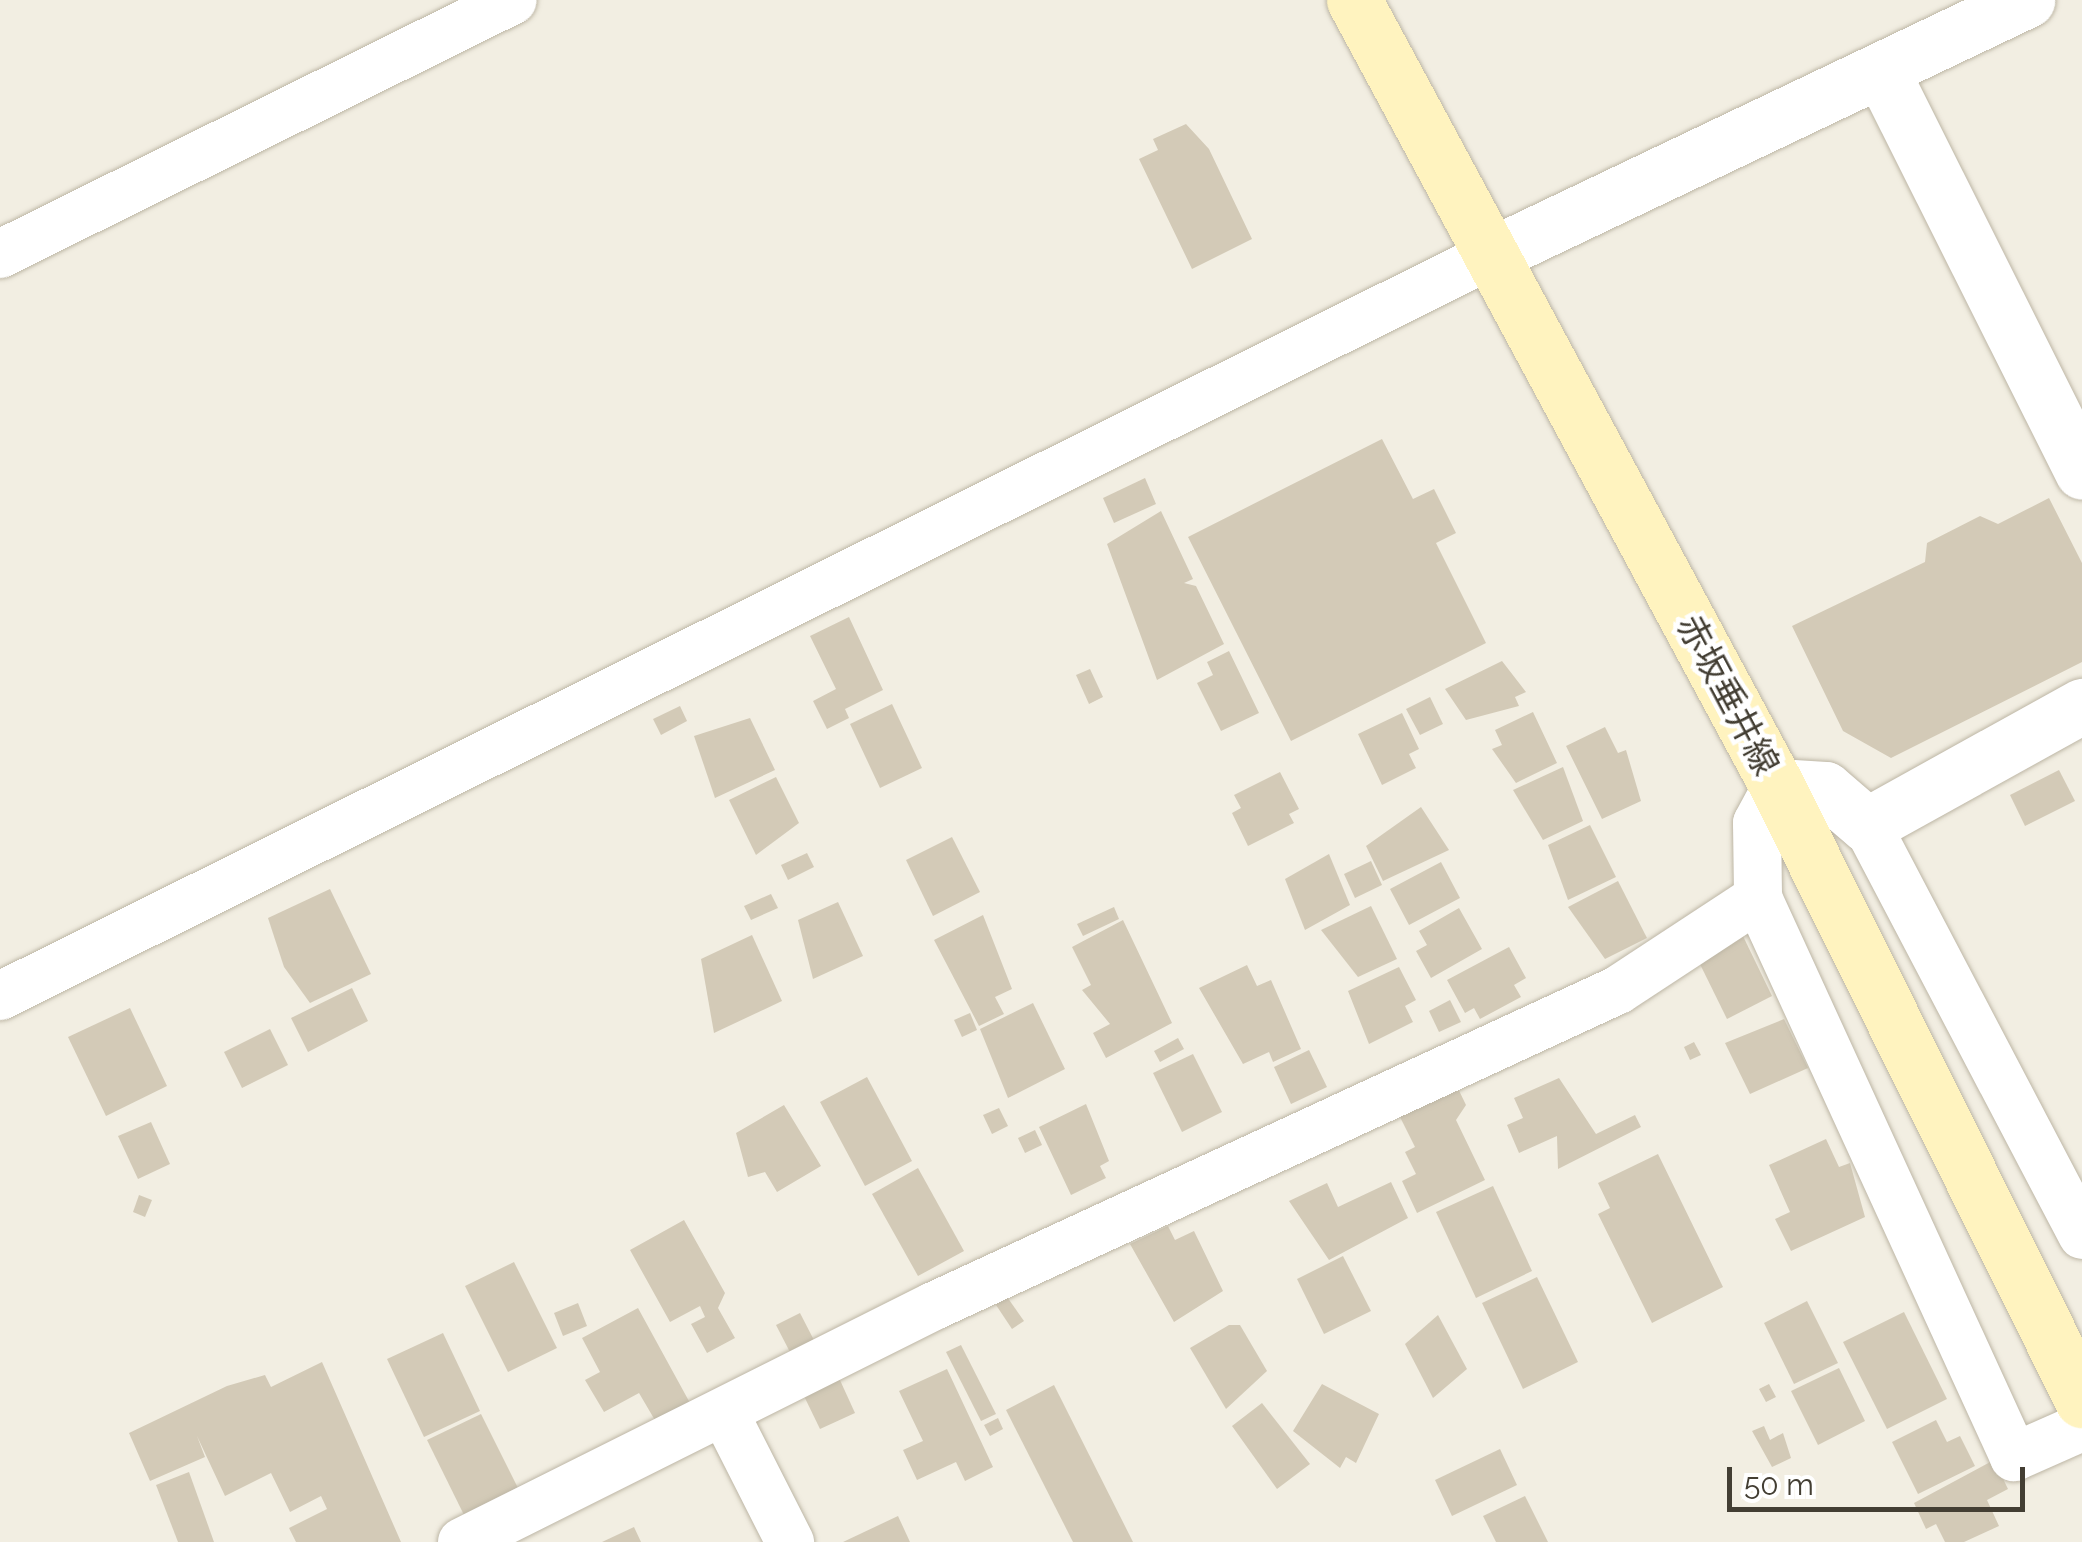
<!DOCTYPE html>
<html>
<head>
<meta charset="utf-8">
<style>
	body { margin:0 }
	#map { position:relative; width:2082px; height:1542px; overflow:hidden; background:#f2eee2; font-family:Raleway,"Noto Sans JP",sans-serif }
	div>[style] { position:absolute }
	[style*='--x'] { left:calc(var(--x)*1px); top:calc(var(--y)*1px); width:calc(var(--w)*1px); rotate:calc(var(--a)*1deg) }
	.building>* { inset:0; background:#d3cab7 }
	.roads { filter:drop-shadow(0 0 2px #bdb6a5) drop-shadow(0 0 2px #bdb6a5) }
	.minor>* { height:48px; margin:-24px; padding:0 24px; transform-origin:24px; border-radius:24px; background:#fff }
	.tertiary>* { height:55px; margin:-27.5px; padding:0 27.5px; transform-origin:27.5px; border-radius:27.5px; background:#fff }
	.secondary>* { height:55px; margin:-27.5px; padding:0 27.5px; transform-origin:27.5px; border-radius:27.5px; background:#fff3bf }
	span { translate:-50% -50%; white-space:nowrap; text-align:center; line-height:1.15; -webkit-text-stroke:9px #fff; paint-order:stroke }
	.street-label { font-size:35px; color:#433e33 }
	.scale { position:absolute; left:1727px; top:1467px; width:298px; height:45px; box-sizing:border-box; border:5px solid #433e33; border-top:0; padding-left:12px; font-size:30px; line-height:35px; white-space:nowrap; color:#433e33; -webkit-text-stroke:8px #fff; paint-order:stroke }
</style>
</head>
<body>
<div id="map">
	<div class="building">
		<div style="clip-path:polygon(1186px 124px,1209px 149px,1252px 239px,1192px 269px,1139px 159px,1158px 150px,1153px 139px)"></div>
		<div style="clip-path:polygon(1382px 439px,1413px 499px,1434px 489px,1456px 533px,1436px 543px,1486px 643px,1291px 741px,1188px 537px)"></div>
		<div style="clip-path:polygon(1145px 478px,1156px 504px,1114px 523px,1103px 498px)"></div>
		<div style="clip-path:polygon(2049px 498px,2082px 563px,2082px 662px,1891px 758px,1843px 731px,1792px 626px,1925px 562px,1927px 543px,1980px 516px,1998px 524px)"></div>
		<div style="clip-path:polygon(1161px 511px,1193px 579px,1184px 583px,1196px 586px,1224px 644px,1157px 680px,1107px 544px)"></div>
		<div style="clip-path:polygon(849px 617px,883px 690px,845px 709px,849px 718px,827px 729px,813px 701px,836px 689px,810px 636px)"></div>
		<div style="clip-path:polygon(1229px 651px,1259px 713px,1221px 731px,1197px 683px,1213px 675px,1207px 662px)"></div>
		<div style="clip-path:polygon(1502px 661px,1526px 692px,1515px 697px,1519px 706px,1466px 720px,1445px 689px)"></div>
		<div style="clip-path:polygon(1090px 669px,1103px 697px,1089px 704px,1076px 675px)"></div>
		<div style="clip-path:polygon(1430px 697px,1443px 724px,1420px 735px,1406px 709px)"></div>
		<div style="clip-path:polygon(892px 704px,922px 768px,880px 788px,850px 724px)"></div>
		<div style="clip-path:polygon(680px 706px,687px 721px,661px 735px,653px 719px)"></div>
		<div style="clip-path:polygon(1533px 712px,1557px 763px,1516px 783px,1492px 749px,1502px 745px,1495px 730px)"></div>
		<div style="clip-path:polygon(1402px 713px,1419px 749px,1409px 754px,1416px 768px,1382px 785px,1358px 734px)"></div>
		<div style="clip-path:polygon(750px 718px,775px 770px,715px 798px,694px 736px)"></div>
		<div style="clip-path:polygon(1605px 727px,1618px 753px,1626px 750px,1641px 801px,1602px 819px,1566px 746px)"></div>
		<div style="clip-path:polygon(1563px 767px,1583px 821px,1543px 840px,1513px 790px)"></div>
		<div style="clip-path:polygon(2059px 770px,2075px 801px,2025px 826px,2010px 795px)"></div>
		<div style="clip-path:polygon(1280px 772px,1299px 809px,1289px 814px,1294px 823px,1248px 846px,1232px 813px,1241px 808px,1234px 795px)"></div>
		<div style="clip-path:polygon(776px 777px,799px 823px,756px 855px,729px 800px)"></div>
		<div style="clip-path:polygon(1421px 807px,1449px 850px,1383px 881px,1366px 846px)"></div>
		<div style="clip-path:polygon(1590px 825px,1616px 877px,1568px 900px,1548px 845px)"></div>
		<div style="clip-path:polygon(952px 837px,980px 892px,933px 916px,906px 860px)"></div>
		<div style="clip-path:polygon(807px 853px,814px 867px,788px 880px,781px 865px)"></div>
		<div style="clip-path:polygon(1329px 854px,1350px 905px,1305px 930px,1285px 879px)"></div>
		<div style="clip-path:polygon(1371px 861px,1382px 885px,1355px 898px,1344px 874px)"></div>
		<div style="clip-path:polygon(1441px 862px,1460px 898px,1409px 925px,1390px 889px)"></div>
		<div style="clip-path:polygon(1618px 881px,1647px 938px,1605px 959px,1568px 907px)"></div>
		<div style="clip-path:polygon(330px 889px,371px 974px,310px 1003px,284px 967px,268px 918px)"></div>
		<div style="clip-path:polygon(771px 894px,778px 908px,751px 920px,744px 906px)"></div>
		<div style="clip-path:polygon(838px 902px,863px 956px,813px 979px,798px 920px)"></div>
		<div style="clip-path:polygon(1371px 906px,1397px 959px,1358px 977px,1321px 930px)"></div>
		<div style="clip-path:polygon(1114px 907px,1119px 919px,1083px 936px,1077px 924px)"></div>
		<div style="clip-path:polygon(1459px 908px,1482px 949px,1431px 978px,1416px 951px,1427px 945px,1419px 931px)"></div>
		<div style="clip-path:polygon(983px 915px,1012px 989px,995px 997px,1004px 1014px,979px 1026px,934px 940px)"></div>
		<div style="clip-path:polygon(1123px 920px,1172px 1023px,1106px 1058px,1093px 1033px,1110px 1024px,1082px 990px,1091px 985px,1072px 947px)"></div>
		<div style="clip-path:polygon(1741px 932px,1772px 996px,1727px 1019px,1695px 954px)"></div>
		<div style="clip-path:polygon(752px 935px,782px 1001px,714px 1033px,701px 959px)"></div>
		<div style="clip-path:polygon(1509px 947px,1526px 978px,1514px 985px,1521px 997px,1480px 1019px,1474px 1008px,1465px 1013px,1447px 980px)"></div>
		<div style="clip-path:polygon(1247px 965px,1257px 986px,1271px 980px,1301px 1049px,1273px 1062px,1269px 1052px,1243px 1064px,1199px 988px)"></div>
		<div style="clip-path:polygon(1399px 967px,1416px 1000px,1405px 1006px,1413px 1022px,1369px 1044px,1348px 991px)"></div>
		<div style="clip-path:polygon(352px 988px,368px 1021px,308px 1052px,291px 1018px)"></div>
		<div style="clip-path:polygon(1450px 1000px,1461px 1022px,1439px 1032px,1429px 1011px)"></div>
		<div style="clip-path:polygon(1033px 1003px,1065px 1069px,1008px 1098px,980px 1029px)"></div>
		<div style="clip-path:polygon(130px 1008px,167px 1086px,106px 1116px,68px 1037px)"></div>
		<div style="clip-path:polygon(970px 1013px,977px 1030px,962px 1037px,954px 1020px)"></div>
		<div style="clip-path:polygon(1784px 1019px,1808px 1068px,1750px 1094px,1725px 1043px)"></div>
		<div style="clip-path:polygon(270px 1029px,288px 1065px,242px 1088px,224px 1052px)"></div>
		<div style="clip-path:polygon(1178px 1038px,1184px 1049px,1160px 1062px,1154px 1051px)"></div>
		<div style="clip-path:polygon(1694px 1042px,1701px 1055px,1690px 1060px,1684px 1047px)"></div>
		<div style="clip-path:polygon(1309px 1050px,1327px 1087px,1291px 1104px,1274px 1067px)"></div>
		<div style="clip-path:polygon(1193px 1054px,1222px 1112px,1182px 1132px,1153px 1073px)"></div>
		<div style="clip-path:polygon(1451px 1074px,1466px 1105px,1456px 1120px,1485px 1180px,1417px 1213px,1402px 1181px,1416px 1174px,1405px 1152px,1415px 1147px,1393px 1103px)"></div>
		<div style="clip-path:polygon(867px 1077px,912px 1161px,865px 1186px,820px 1102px)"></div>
		<div style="clip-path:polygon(1559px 1078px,1596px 1134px,1635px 1115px,1641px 1127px,1558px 1169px,1557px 1136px,1519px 1153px,1507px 1125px,1523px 1118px,1514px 1098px)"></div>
		<div style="clip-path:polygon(1086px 1104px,1109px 1161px,1100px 1166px,1106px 1178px,1071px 1195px,1039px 1127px)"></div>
		<div style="clip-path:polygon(784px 1105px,821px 1166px,777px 1192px,765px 1172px,748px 1177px,736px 1133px)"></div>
		<div style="clip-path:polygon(999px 1108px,1008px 1126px,992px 1134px,983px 1115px)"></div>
		<div style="clip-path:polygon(151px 1122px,170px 1164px,138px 1179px,118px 1136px)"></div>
		<div style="clip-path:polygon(1035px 1130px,1042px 1145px,1025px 1153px,1018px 1138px)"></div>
		<div style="clip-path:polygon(1826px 1139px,1839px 1167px,1850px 1163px,1865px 1217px,1791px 1251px,1775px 1219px,1790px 1212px,1769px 1165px)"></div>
		<div style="clip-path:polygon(1658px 1154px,1723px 1287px,1652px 1323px,1598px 1214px,1610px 1208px,1598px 1183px)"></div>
		<div style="clip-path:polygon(918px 1168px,964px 1251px,918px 1276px,872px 1194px)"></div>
		<div style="clip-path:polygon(1391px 1182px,1408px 1218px,1329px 1260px,1289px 1201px,1327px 1183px,1338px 1207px)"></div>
		<div style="clip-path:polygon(1493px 1186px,1532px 1271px,1476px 1298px,1436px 1212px)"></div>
		<div style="clip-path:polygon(139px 1195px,152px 1200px,145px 1217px,133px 1212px)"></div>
		<div style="clip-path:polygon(684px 1220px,725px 1293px,718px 1308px,735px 1338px,707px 1353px,691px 1324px,705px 1317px,700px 1306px,670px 1322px,630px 1250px)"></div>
		<div style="clip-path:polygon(1168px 1226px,1175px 1240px,1194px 1231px,1223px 1291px,1174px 1322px,1130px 1244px)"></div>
		<div style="clip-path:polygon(1343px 1256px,1371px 1311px,1324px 1334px,1297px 1279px)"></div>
		<div style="clip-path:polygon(514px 1262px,557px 1348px,508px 1372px,465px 1286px)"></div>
		<div style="clip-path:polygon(1537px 1277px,1578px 1362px,1523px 1389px,1482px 1303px)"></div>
		<div style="clip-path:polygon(1005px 1294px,1024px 1321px,1012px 1329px,994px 1302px)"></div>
		<div style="clip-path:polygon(1807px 1301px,1838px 1363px,1794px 1384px,1764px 1323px)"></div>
		<div style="clip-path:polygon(578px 1303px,587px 1326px,563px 1336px,554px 1313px)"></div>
		<div style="clip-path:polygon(638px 1308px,690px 1403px,656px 1422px,639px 1393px,604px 1412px,585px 1380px,600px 1372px,582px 1338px)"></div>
		<div style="clip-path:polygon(1904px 1312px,1947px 1399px,1887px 1429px,1843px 1342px)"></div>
		<div style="clip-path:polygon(800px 1313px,817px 1346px,793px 1358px,776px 1325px)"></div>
		<div style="clip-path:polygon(1438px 1315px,1467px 1369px,1433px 1398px,1405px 1344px)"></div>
		<div style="clip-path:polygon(1229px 1325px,1240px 1325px,1267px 1371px,1226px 1409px,1190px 1348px)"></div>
		<div style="clip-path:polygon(443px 1333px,480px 1411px,424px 1437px,387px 1359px)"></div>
		<div style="clip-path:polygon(961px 1345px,996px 1414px,981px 1421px,946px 1352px)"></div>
		<div style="clip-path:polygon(322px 1362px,401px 1542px,296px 1542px,289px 1528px,327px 1509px,321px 1496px,290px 1512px,271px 1473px,225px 1496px,197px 1436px,205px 1457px,150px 1481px,129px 1433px,227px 1386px,265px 1375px,271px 1387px)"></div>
		<div style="clip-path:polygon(1839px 1368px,1865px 1421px,1818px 1445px,1791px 1391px)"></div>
		<div style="clip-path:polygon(947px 1369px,993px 1467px,965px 1481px,956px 1462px,917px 1480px,903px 1450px,923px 1441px,899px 1391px)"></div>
		<div style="clip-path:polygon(839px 1378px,855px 1413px,820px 1429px,803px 1394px)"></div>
		<div style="clip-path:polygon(1322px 1384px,1379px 1414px,1356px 1463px,1346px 1457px,1340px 1468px,1293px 1431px)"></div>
		<div style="clip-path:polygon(1769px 1384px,1776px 1397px,1766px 1402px,1759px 1389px)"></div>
		<div style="clip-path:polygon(1054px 1385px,1133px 1542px,1073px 1542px,1006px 1410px)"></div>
		<div style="clip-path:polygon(1262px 1403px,1310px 1464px,1277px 1489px,1232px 1426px)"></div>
		<div style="clip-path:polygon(481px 1414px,519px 1490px,465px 1517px,427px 1440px)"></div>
		<div style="clip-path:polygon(998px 1418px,1003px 1429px,990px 1436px,984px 1425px)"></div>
		<div style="clip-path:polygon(1936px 1420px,1947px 1442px,1960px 1436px,1975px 1466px,1918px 1494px,1892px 1442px)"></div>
		<div style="clip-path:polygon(1764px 1426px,1770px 1440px,1783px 1433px,1791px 1458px,1772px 1467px,1752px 1431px)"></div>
		<div style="clip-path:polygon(1500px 1449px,1517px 1485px,1452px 1516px,1435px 1480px)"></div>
		<div style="clip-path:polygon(1994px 1460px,2008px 1489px,1987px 1500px,1999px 1526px,1964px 1542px,1945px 1542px,1936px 1524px,1926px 1529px,1914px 1503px)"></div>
		<div style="clip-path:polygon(189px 1472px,214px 1542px,178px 1542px,156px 1485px)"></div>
		<div style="clip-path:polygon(1525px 1496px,1548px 1542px,1496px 1542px,1483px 1516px)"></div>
		<div style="clip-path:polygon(898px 1516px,910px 1542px,843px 1542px)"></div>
		<div style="clip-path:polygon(634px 1527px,641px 1542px,602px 1542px)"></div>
	</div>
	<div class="roads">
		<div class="minor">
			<div style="--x:0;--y:254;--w:572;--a:-26.34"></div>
			<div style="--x:1777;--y:786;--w:42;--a:118.4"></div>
			<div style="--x:1757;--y:823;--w:75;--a:89.2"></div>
			<div style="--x:1758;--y:898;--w:615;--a:65.39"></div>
			<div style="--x:2014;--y:1457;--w:74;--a:-23.8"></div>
			<div style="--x:1867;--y:825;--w:463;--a:62.3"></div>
			<div style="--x:0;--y:996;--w:1665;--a:-26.43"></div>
			<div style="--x:725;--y:1414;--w:144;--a:63.1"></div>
			<div style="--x:462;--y:1542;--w:528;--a:-26.57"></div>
			<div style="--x:934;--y:1306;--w:753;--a:-24.8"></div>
			<div style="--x:1618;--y:990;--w:168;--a:-33.3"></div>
		</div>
		<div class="tertiary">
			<div style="--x:1882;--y:72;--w:447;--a:63.4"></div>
			<div style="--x:1491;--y:255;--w:594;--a:-25.44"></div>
			<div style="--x:1777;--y:786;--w:48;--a:3.6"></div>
			<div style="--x:1825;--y:789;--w:55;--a:40.6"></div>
			<div style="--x:1867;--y:825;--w:246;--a:-29"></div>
		</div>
		<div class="secondary">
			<div style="--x:1354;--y:0;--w:893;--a:61.71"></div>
			<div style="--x:1777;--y:786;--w:686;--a:63.58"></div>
		</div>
	</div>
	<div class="street-label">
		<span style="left:1728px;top:695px;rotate:62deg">赤坂垂井線</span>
	</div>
	<div class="scale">50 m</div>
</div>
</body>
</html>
